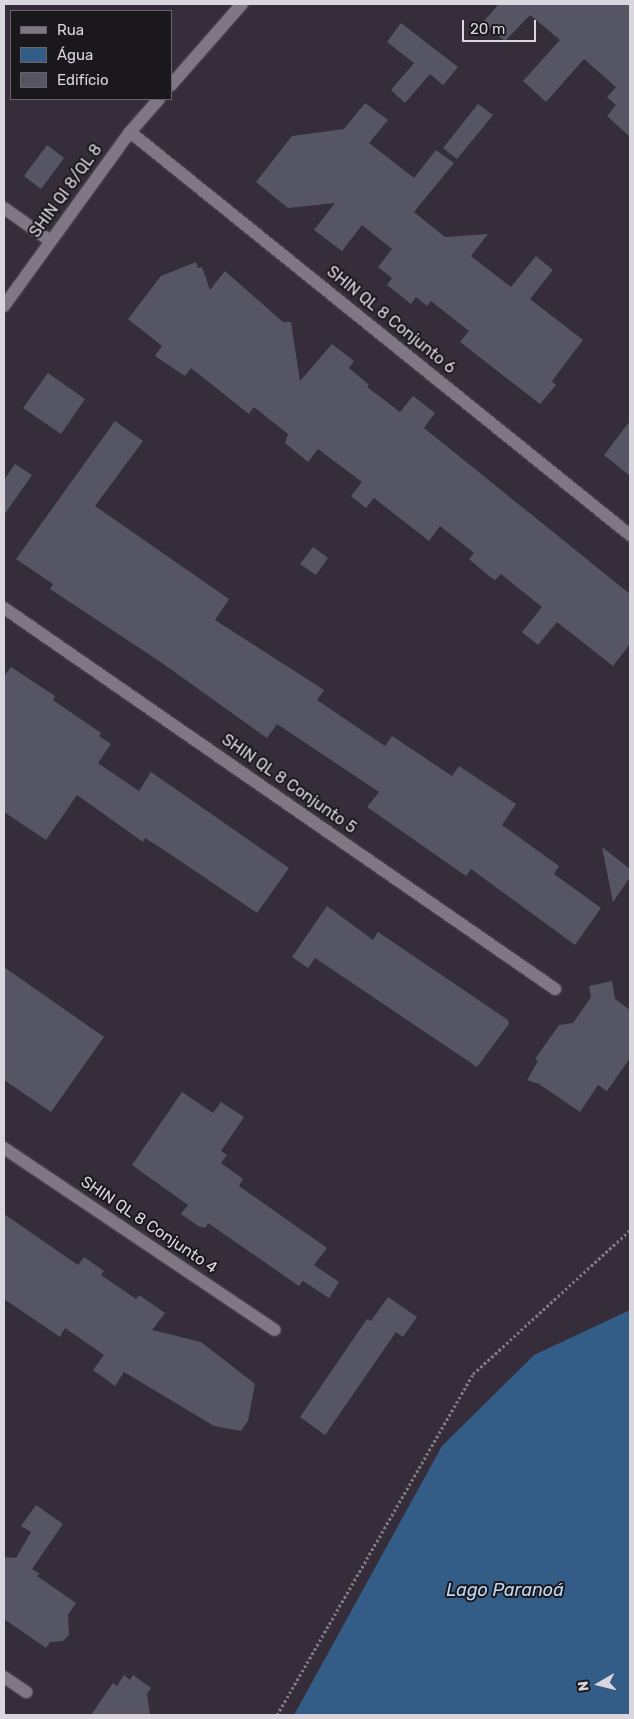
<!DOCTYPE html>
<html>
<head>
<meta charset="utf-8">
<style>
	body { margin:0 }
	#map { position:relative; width:634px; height:1719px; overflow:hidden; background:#352e3a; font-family:Rubik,sans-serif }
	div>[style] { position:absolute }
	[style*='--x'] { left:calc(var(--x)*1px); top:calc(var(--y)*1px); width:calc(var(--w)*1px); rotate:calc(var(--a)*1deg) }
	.water>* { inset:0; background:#335c87 }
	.building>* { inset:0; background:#555564 }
	.path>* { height:3px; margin-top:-1.5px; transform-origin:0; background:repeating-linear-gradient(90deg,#827c86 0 2.5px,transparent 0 5px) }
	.roads { filter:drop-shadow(0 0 1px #524c56) drop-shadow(0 0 1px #524c56) }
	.minor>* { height:12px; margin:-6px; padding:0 6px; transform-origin:6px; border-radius:6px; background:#807785 }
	span { translate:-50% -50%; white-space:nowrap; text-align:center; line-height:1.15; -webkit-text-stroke:4px #1b181d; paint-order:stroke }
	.street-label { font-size:16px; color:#dad6de }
	.water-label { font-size:18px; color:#bfd8f2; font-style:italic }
	.frame { position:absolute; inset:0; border:5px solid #dad6de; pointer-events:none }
	.legend { position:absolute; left:10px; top:10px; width:162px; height:90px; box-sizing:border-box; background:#1b181d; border:1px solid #67646a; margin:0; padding:6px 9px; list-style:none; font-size:15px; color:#dad6de }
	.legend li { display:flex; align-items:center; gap:10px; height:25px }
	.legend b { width:25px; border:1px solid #67646a }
	.north { position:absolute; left:574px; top:1659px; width:50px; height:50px; -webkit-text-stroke:4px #1b181d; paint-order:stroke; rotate:262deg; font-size:14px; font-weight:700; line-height:20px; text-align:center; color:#dad6de }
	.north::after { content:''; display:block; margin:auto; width:18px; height:22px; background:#dad6de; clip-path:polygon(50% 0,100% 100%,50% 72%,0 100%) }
	.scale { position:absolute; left:462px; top:20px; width:74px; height:22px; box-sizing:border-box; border:2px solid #dad6de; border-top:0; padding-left:6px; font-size:15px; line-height:18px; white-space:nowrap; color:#dad6de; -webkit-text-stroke:4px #1b181d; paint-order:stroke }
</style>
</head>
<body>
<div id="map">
	<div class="water">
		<div style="clip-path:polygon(630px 1310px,630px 1715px,294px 1715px,442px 1446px,534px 1355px)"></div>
	</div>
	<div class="building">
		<div style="clip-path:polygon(499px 4px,630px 4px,630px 137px,607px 116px,616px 105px,607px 97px,616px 87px,584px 59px,546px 102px,523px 81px,560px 40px,530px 15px,505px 41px,483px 22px)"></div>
		<div style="clip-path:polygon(401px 23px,458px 67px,443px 85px,430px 74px,405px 103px,391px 90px,414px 63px,387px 42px)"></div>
		<div style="clip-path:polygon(365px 103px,388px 120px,369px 143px,414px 178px,436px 150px,454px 163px,414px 212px,445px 237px,488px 234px,471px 256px,511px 287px,536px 256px,553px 270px,530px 299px,583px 340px,552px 381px,556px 385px,540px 404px,460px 342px,469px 331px,431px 301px,427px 306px,416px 297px,411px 304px,387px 285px,392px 278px,378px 267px,392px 249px,362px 225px,342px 251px,314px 230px,335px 203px,288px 208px,256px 182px,292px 136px,344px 129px)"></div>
		<div style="clip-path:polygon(478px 104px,493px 115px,457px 159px,443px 148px)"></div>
		<div style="clip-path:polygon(47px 145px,64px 158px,41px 189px,24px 176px)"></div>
		<div style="clip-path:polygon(196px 262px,198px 268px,202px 267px,210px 290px,225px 271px,283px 322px,291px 322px,300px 381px,332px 344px,354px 361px,349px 368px,369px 385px,367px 387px,400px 412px,413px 396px,435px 413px,424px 428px,630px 594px,630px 644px,613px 666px,557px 622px,538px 645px,522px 632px,542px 607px,501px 574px,495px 580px,489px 576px,469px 559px,474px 553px,440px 526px,429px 541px,374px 498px,366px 508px,351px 496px,362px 482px,318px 449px,308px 462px,285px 443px,288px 434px,254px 407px,249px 414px,191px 368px,185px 376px,155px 356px,162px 346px,128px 319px,161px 276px)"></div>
		<div style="clip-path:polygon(48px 373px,85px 399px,61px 434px,23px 408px)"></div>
		<div style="clip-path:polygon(115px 421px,143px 441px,95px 506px,229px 599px,215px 620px,324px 690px,317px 700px,385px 746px,392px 736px,452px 776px,459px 766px,516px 804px,502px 825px,559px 866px,554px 874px,601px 908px,575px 945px,471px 869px,466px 876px,367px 807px,379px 792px,277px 724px,267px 738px,162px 663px,50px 589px,53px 584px,16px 559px)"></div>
		<div style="clip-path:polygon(630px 421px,630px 476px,604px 455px)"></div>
		<div style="clip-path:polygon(15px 464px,32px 475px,4px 515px,4px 480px)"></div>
		<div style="clip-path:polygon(313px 547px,328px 558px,316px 575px,300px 564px)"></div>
		<div style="clip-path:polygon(11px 667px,55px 696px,53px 700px,101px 733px,99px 736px,111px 744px,98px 763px,139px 791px,151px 772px,289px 868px,257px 913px,164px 850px,145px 838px,143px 842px,77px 795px,46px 840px,4px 812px,4px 676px)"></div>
		<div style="clip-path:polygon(602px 847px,630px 869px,630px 877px,613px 902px)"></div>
		<div style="clip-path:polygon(327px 906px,373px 940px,378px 932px,508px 1020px,509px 1024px,477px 1067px,315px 958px,308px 968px,292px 957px)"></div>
		<div style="clip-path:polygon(4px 967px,104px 1037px,51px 1112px,4px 1080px)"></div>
		<div style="clip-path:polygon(612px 981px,615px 999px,630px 1010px,630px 1058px,607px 1091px,598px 1085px,580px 1112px,539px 1084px,527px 1080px,538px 1061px,535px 1059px,559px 1025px,573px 1023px,591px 997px,589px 986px)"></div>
		<div style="clip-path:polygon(182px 1092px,213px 1113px,221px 1102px,244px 1117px,221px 1151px,227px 1155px,221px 1163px,243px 1179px,239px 1186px,327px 1248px,314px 1265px,339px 1282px,329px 1298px,303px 1281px,299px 1286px,208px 1223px,205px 1228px,198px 1226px,181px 1214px,188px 1205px,132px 1165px)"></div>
		<div style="clip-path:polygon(4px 1214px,78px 1265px,84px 1257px,104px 1271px,101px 1275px,136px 1299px,139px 1295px,165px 1313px,152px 1330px,201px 1342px,255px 1384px,248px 1421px,241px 1431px,214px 1426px,124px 1372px,115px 1386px,93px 1370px,104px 1355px,65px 1328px,60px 1337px,4px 1299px)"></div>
		<div style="clip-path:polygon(388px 1297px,417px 1317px,403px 1337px,396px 1332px,325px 1435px,300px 1417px,367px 1319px,371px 1321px)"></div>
		<div style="clip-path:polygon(36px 1505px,63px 1524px,32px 1569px,40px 1574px,37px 1576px,76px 1603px,68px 1615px,69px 1635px,63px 1641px,50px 1642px,46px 1648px,4px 1619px,4px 1557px,16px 1558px,31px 1532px,21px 1526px)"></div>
		<div style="clip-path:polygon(124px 1675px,130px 1680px,133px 1675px,151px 1688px,147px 1694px,150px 1715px,91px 1715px,113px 1683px,117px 1686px)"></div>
	</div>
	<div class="path">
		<div style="--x:277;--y:1715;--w:393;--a:-60.1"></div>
		<div style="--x:473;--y:1374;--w:213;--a:-42.5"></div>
	</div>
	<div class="roads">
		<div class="minor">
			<div style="--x:171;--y:85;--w:108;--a:-48.8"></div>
			<div style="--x:130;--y:132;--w:642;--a:38.87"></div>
			<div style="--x:4;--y:208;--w:55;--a:35.4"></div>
			<div style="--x:4;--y:306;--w:215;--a:-54.1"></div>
			<div style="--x:130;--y:132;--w:44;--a:-48.7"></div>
			<div style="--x:4;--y:608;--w:670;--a:34.66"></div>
			<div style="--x:4;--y:1148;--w:326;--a:33.9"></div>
			<div style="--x:4;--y:1677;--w:27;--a:34"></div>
		</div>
	</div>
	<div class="street-label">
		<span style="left:66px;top:191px;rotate:-54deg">SHIN QI 8/QL 8</span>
		<span style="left:391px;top:320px;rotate:39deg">SHIN QL 8 Conjunto 6</span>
		<span style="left:289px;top:784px;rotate:35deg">SHIN QL 8 Conjunto 5</span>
		<span style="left:149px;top:1225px;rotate:34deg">SHIN QL 8 Conjunto 4</span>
	</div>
	<div class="water-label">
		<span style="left:505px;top:1590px">Lago Paranoá</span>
	</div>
	<div class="frame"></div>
	<ul class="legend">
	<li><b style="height:6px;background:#807785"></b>Rua</li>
	<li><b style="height:14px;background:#335c87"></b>Água</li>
	<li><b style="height:14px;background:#555564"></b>Edifício</li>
	</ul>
	<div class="north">N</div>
	<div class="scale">20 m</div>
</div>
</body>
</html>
